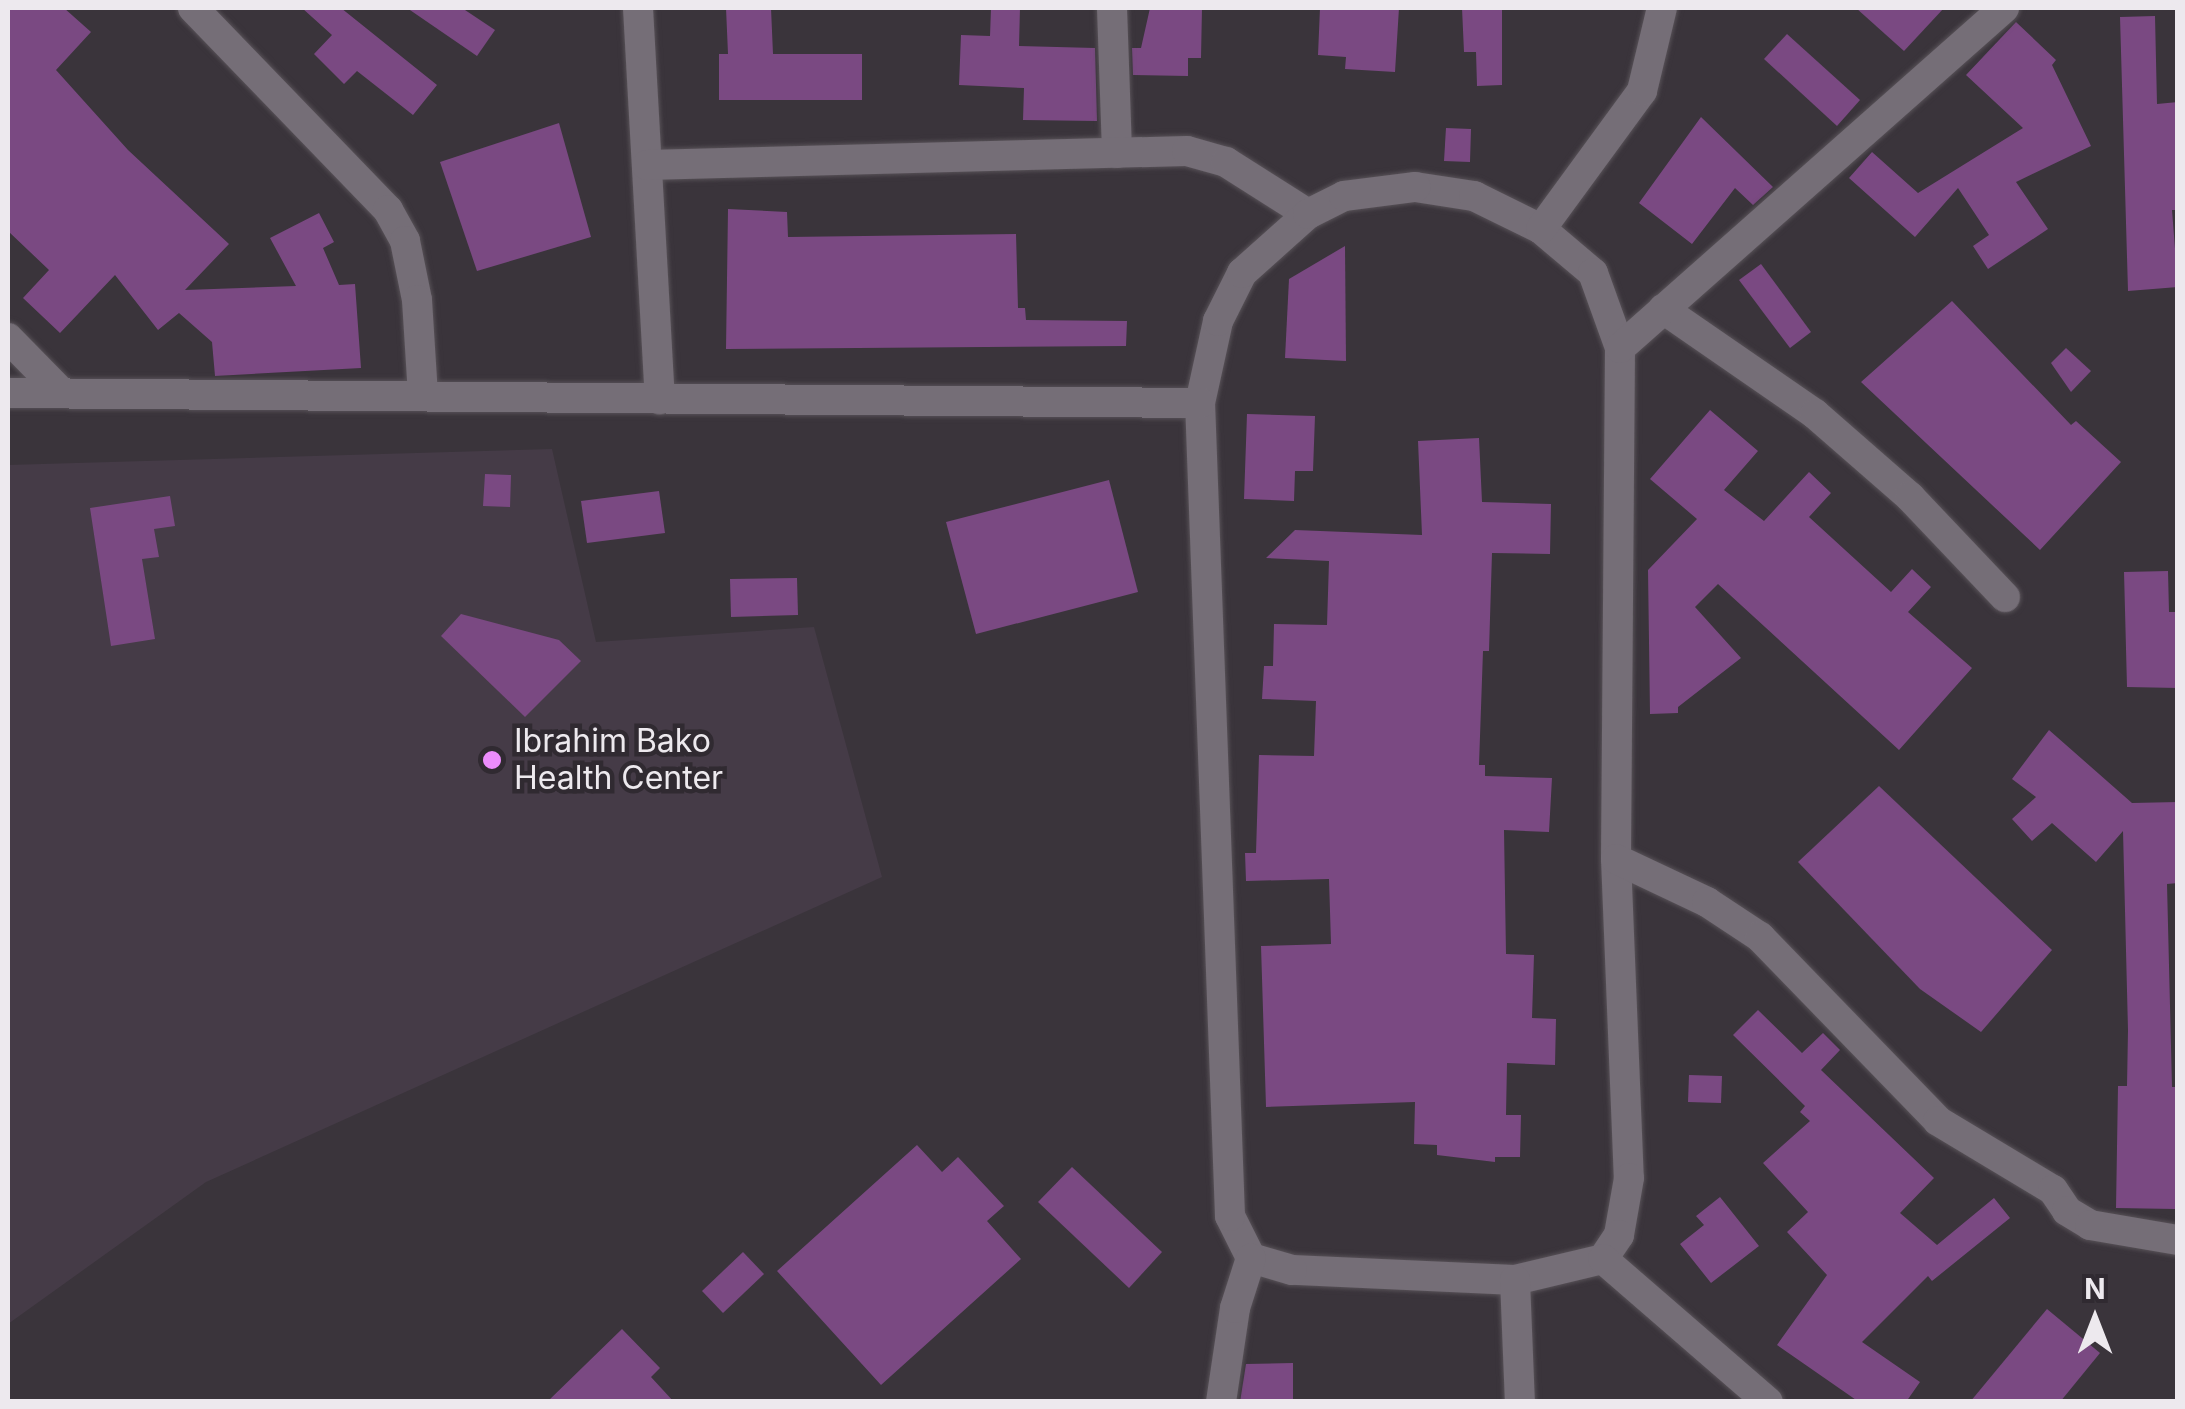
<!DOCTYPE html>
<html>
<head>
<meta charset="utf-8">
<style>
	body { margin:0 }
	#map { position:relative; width:2185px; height:1409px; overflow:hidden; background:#3a343b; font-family:Inter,sans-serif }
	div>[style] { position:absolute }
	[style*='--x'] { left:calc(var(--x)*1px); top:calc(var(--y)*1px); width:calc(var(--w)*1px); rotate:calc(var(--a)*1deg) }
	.built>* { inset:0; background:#453b47 }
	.building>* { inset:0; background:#7a4982 }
	.roads { filter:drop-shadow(0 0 2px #575157) drop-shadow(0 0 2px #575157) }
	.minor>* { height:30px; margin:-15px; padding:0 15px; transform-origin:15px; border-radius:15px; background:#756e77 }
	.dots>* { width:28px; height:28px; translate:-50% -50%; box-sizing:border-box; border:5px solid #302a31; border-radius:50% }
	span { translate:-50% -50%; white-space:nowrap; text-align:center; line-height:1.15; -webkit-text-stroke:9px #302a31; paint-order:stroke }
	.poi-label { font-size:32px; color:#ede9ee }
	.left { translate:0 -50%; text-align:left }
	.frame { position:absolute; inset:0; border:10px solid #ede9ee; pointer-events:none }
	.north { position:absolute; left:2045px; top:1269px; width:100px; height:100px; -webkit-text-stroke:8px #302a31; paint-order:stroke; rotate:0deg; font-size:28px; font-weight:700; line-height:40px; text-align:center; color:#ede9ee }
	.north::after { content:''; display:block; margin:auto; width:35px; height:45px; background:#ede9ee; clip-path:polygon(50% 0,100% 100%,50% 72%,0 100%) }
</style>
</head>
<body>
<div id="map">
	<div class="built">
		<div style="clip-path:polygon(552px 449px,596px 642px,814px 627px,882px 877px,206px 1182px,8px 1324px,8px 465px)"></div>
	</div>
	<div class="building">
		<div style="clip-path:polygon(8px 8px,64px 8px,91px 32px,56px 70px,128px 150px,229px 244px,185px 290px,296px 286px,270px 238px,319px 213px,334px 242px,323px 248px,339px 285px,355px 284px,361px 368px,215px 376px,212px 342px,179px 313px,158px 330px,115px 275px,60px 333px,23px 298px,49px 270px,8px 231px)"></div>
		<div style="clip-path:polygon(302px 8px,341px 8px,437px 85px,413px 115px,357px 71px,344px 84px,314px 54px,332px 35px)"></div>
		<div style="clip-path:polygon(407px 8px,462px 8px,495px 30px,477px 56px)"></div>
		<div style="clip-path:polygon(726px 8px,771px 8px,773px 54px,862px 54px,862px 100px,719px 100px,719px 54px,728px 54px)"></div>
		<div style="clip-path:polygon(991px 8px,1020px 8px,1019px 46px,1095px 48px,1097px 121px,1023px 120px,1024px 88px,959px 85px,961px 35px,990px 36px)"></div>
		<div style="clip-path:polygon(1150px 8px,1202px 8px,1201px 58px,1188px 58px,1188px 76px,1133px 75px,1132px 48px,1141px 48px)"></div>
		<div style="clip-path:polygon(1320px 8px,1399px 8px,1395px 72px,1345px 69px,1346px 57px,1318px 55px)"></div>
		<div style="clip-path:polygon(1462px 8px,1502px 8px,1502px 85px,1477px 86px,1476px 52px,1464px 52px)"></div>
		<div style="clip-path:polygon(1856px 8px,1944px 8px,1904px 51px)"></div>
		<div style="clip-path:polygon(2155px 16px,2157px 104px,2178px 102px,2178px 210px,2172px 210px,2178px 287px,2128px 291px,2120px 17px)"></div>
		<div style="clip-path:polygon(2016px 22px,2056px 60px,2052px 65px,2091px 146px,2016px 182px,2048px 229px,1988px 269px,1973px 246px,1989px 235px,1958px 188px,1915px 237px,1849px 178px,1872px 152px,1918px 193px,2023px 128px,1966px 75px)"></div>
		<div style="clip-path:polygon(1787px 34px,1860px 100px,1837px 126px,1764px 59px)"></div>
		<div style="clip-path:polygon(1701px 117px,1773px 187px,1753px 205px,1735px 188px,1692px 244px,1639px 203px)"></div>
		<div style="clip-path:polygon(559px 123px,591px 237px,477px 271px,440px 162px)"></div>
		<div style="clip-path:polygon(1446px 128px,1471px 129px,1470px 162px,1444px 161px)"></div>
		<div style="clip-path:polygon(728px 209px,787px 212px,788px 237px,1016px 234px,1018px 308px,1025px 308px,1026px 320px,1127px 321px,1126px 346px,726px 349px)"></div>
		<div style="clip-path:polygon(1345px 246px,1346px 361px,1285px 358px,1289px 279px)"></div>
		<div style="clip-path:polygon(1761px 264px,1811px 332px,1790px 348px,1739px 280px)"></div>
		<div style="clip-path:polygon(1952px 301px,2071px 425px,2076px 421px,2121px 462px,2040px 550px,1861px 382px)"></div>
		<div style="clip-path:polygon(2066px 348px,2091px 371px,2071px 392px,2051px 363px)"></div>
		<div style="clip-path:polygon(1710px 410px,1758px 451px,1724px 490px,1764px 521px,1809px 472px,1831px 493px,1809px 517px,1891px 592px,1912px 569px,1931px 587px,1908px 612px,1972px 668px,1899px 750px,1718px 584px,1695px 607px,1741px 658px,1678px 707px,1678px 713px,1650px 714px,1648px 570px,1697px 519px,1650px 479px)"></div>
		<div style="clip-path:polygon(1247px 414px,1315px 416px,1313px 471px,1295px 471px,1294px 501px,1244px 499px)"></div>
		<div style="clip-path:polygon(1479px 438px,1482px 502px,1551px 504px,1550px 554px,1492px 553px,1489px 651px,1483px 651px,1479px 765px,1485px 765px,1485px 776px,1552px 778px,1549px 832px,1504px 830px,1506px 954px,1534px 955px,1532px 1018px,1556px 1019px,1555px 1065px,1507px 1063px,1506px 1115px,1521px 1115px,1520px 1157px,1495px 1157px,1495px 1162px,1437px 1155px,1437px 1145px,1414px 1144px,1415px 1102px,1266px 1107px,1261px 946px,1331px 944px,1329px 879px,1246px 881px,1245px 853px,1256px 853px,1259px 755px,1314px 756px,1316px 701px,1262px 699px,1264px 666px,1273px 666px,1274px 624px,1327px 625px,1329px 561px,1266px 558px,1295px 530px,1422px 535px,1418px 441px)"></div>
		<div style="clip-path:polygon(485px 474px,511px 475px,510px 507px,483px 506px)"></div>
		<div style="clip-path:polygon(1109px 480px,1138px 592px,976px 634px,946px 522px)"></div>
		<div style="clip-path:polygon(659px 491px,665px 533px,587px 543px,581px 501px)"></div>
		<div style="clip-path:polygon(170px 496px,175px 526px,154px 529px,159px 557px,142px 559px,155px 639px,111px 646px,90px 508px)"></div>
		<div style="clip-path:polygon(2168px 571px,2169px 612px,2178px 612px,2178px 688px,2127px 687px,2124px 572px)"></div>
		<div style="clip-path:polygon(797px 578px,798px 615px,731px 617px,730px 579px)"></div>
		<div style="clip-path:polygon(461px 614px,559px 640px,581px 661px,525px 717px,441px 636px)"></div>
		<div style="clip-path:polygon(2049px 730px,2132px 803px,2178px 802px,2178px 883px,2167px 884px,2172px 1087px,2178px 1087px,2175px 1209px,2116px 1208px,2118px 1086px,2127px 1086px,2128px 1030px,2123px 831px,2096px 862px,2052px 823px,2032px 841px,2012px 819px,2036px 797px,2012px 779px)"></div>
		<div style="clip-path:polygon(1879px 786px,2052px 950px,1981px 1032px,1920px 989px,1798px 862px)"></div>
		<div style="clip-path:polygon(1758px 1010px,1802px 1053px,1823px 1033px,1840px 1050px,1821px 1070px,1934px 1178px,1900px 1213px,1937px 1245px,1994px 1198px,2010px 1218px,1932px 1281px,1928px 1276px,1862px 1342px,1920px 1382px,1906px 1402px,1859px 1402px,1777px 1345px,1827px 1275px,1787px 1232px,1808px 1212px,1763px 1163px,1810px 1121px,1800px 1112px,1805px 1106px,1733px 1035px)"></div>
		<div style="clip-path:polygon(1689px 1075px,1722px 1076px,1721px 1103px,1688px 1102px)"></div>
		<div style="clip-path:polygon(917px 1145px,942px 1172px,958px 1157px,1004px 1206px,987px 1221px,1021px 1259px,881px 1385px,777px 1271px)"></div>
		<div style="clip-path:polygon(1072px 1167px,1162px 1252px,1129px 1288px,1038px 1202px)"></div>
		<div style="clip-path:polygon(1720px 1197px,1759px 1246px,1711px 1283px,1680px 1244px,1704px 1225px,1696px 1216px)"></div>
		<div style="clip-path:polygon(743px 1252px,764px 1274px,723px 1313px,702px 1291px)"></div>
		<div style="clip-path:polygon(2047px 1309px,2100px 1353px,2060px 1402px,1970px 1402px)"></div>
		<div style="clip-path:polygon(622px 1329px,660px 1368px,651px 1377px,674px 1402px,547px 1402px)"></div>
		<div style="clip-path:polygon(1293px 1363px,1293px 1402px,1240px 1402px,1246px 1364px)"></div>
	</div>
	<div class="roads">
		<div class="minor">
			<div style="--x:193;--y:8;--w:281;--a:46"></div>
			<div style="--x:388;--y:210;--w:35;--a:61"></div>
			<div style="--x:405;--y:241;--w:60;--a:78.5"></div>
			<div style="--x:417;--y:300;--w:96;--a:86.4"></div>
			<div style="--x:638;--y:8;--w:392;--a:86.8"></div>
			<div style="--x:1112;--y:8;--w:145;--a:88"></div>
			<div style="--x:647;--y:165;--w:540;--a:-1.49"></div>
			<div style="--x:1187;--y:151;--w:41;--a:15.8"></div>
			<div style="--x:1226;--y:162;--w:97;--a:32.4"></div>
			<div style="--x:1415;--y:187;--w:60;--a:8.7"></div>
			<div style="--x:1474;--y:196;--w:75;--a:26.2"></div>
			<div style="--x:1541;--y:229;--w:68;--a:40.2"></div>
			<div style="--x:1593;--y:273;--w:80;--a:70.2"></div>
			<div style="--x:1620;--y:348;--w:511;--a:90.45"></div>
			<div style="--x:1616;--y:859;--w:319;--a:87.7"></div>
			<div style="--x:1629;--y:1178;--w:58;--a:100"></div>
			<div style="--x:1619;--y:1235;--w:29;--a:124"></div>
			<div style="--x:1603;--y:1259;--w:90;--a:166.6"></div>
			<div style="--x:1515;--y:1280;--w:223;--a:-177.4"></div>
			<div style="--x:1292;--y:1270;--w:43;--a:-163.7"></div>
			<div style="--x:1251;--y:1258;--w:47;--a:-116.6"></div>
			<div style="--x:1230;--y:1216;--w:814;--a:-92.11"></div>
			<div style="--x:1200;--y:403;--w:84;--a:-77.6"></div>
			<div style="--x:1218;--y:321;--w:54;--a:-63.4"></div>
			<div style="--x:1242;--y:273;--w:89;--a:-41.8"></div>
			<div style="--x:1308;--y:214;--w:40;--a:-26.6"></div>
			<div style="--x:1344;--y:196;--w:72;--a:-7.2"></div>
			<div style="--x:1541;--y:229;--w:171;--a:-53.8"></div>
			<div style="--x:1642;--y:91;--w:85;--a:-76.5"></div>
			<div style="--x:1663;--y:309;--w:185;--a:34.6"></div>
			<div style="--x:1815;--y:414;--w:126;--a:41.1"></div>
			<div style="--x:1910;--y:497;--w:138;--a:46.5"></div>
			<div style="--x:8;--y:338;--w:76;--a:45.5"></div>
			<div style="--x:1620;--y:348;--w:513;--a:-41.52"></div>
			<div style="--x:8;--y:393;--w:1192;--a:0.48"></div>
			<div style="--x:1616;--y:859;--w:101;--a:25.3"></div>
			<div style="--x:1707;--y:902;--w:64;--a:33.4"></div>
			<div style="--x:1760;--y:937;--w:256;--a:45.9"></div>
			<div style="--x:1938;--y:1121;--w:134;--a:31"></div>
			<div style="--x:2053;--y:1190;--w:25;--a:56"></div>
			<div style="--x:2067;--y:1211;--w:27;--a:31"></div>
			<div style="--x:2090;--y:1225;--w:89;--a:9.7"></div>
			<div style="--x:1603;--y:1259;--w:218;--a:40.9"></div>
			<div style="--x:1515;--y:1280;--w:122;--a:87.7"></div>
			<div style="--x:1221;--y:1402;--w:95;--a:-81.5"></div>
			<div style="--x:1235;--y:1308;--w:52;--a:-72.3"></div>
		</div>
	</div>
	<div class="dots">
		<div style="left:492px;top:760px;background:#ec8cfb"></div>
	</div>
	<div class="poi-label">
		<span class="left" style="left:514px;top:760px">Ibrahim Bako<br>Health Center</span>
	</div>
	<div class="frame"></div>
	<div class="north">N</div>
</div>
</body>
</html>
